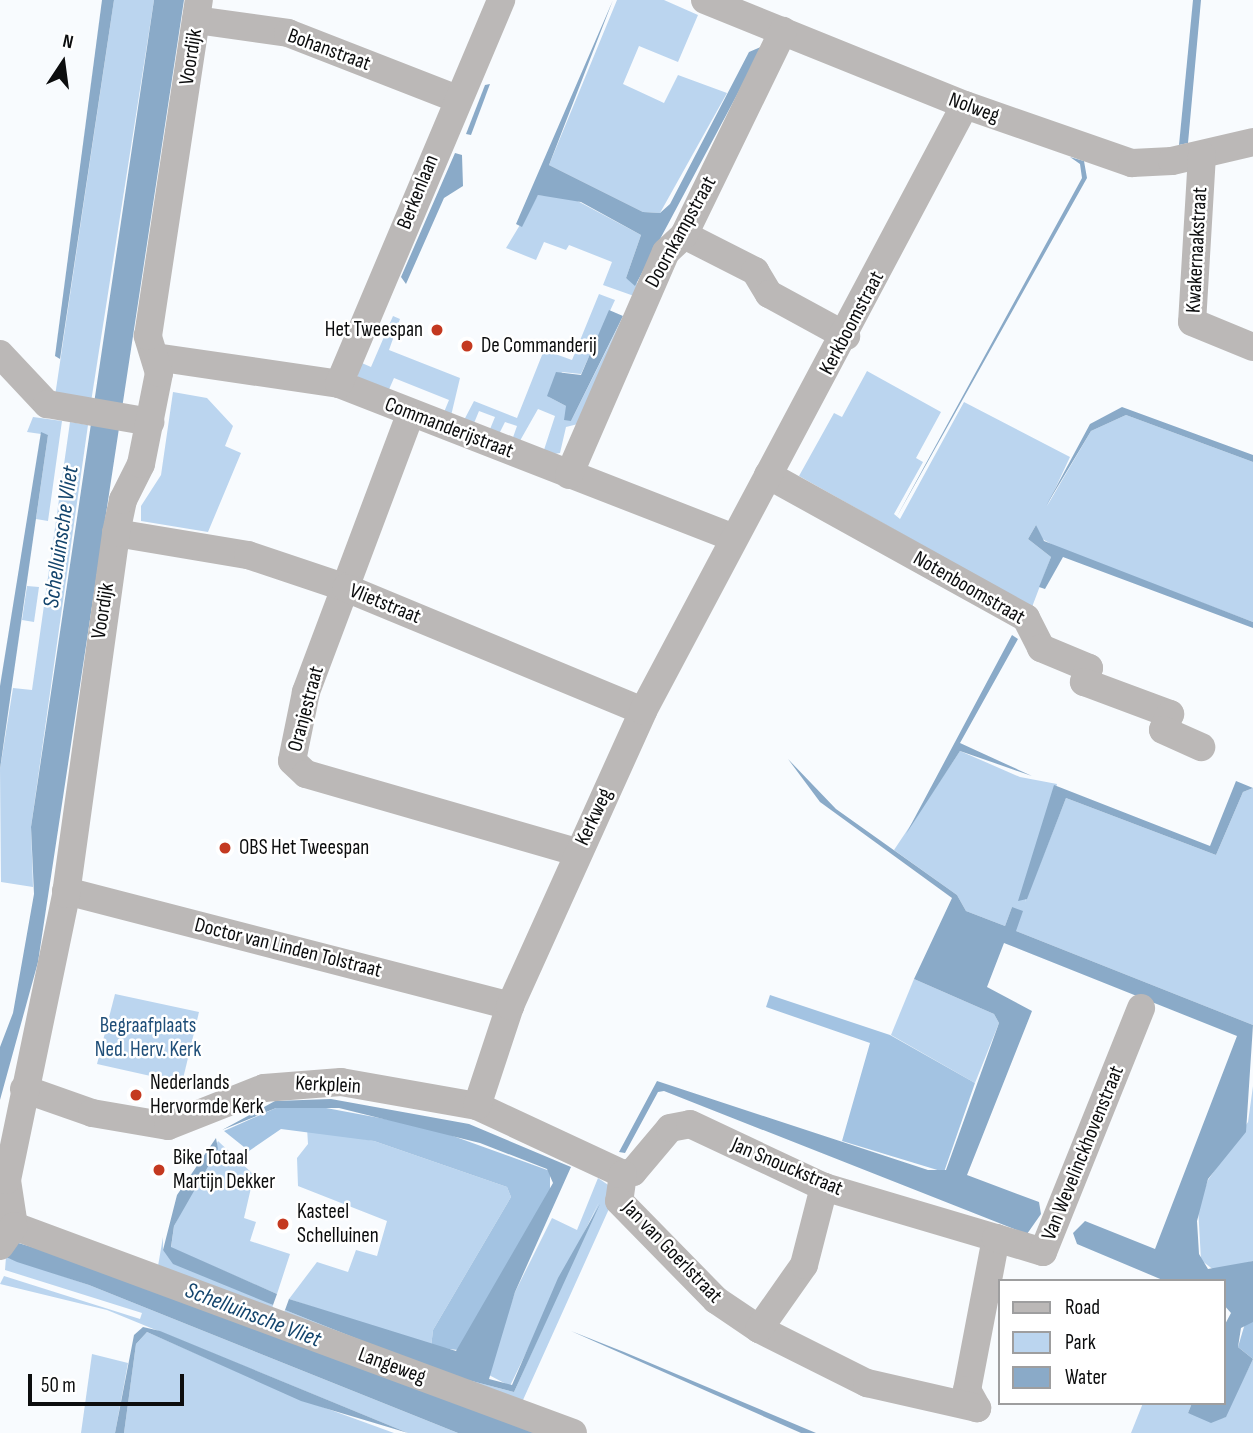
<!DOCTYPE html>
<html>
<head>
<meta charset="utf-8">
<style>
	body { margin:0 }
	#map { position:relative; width:1253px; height:1433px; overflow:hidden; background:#f8fbfe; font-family:"Sofia Sans Condensed",sans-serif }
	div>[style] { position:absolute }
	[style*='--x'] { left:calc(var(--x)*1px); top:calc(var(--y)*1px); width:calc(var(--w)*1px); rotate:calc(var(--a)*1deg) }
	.green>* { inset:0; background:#bbd5ef }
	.forest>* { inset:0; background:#a3c3e2 }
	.water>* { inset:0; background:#8aaac8 }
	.minor>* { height:28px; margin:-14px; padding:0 14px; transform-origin:14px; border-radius:14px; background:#bbb8b7 }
	.dots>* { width:19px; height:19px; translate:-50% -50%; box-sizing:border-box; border:4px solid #fff; border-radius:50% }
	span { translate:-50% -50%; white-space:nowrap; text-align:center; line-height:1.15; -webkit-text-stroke:5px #fff; paint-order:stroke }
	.street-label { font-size:21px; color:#0c0d0e }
	.poi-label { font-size:21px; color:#0c0d0e }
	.right { translate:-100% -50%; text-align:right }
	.left { translate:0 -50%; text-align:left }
	.park-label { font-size:21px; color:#1f4e78 }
	.water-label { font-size:23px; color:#14456d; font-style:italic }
	.legend { position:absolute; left:998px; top:1279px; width:228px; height:126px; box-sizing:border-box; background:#fff; border:2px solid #9e9e9f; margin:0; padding:9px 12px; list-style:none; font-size:21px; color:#0c0d0e }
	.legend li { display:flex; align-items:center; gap:14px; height:35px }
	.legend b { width:35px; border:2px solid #9e9e9f }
	.north { position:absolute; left:28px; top:28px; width:70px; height:70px; -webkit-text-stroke:5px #fff; paint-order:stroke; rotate:13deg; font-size:19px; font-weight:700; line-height:28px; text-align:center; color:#0c0d0e }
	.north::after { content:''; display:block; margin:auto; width:24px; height:32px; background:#0c0d0e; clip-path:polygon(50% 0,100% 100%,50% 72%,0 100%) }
	.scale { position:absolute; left:28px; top:1374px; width:156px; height:32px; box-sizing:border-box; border:4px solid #0c0d0e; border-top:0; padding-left:9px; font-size:21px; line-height:24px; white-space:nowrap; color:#0c0d0e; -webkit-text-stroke:5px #fff; paint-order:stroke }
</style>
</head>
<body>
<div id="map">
	<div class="green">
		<div style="clip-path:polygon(114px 0,154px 0,91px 402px,55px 396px)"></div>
		<div style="clip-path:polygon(617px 0,664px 0,698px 15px,678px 62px,639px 46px,623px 84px,664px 103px,678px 75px,727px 93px,660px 213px,643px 212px,549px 165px)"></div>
		<div style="clip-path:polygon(538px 195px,570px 197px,641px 235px,626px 278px,639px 284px,634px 296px,603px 285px,612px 262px,569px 245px,566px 250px,544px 242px,536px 260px,506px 248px)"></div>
		<div style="clip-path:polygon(599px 294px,615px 300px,581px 374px,562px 372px,549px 397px,566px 406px,571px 421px,629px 305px,586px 422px,566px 427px,560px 453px,542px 456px,555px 416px,538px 409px,517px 446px,511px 443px,517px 426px,505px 422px,497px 438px,488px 434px,495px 417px,479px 411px,472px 428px,462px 424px,474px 401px,517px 418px,544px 350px,572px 360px)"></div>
		<div style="clip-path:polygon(393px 316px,400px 319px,389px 350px,460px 378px,450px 420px,442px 417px,449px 400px,394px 378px,387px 394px,359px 383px,355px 360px,371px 367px)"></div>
		<div style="clip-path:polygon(867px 371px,941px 412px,916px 458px,923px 462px,894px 514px,900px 519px,964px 402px,1070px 457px,1047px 506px,1091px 431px,1126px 415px,1253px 462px,1253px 622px,1060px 549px,1037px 536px,1036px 525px,1028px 539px,1051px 557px,1032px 607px,799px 476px,834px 413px,842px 417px)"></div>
		<div style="clip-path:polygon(173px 392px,207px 398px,233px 426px,225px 446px,241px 453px,208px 532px,141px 521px,141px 506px,161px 475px)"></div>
		<div style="clip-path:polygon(33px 417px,62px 421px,48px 521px,36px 519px,48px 435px,27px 432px)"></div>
		<div style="clip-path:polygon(70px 422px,88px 425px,31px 827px,33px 887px,1px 882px,0 769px,13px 688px,32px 690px)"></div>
		<div style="clip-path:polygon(27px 586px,39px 587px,34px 622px,22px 620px)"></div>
		<div style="clip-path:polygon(960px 751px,1020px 777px,1057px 784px,1025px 902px,1066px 798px,1216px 855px,1243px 792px,1253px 788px,1253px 1025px,1016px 931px,1012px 907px,1005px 926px,966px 911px,957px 895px,894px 850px)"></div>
		<div style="clip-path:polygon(914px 979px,994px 1014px,999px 1023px,975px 1083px,891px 1035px)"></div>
		<div style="clip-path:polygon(115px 994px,199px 1012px,182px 1083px,97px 1064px)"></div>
		<div style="clip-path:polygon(1253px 1086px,1253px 1261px,1215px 1271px,1201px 1260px,1198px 1207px,1208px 1180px,1248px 1122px)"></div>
		<div style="clip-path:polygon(307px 1128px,374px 1141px,507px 1187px,511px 1197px,433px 1330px,431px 1347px,289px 1299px,317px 1262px,348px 1272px,356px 1250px,377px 1256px,387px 1221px,298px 1186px,297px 1158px,308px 1144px)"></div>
		<div style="clip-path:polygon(218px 1141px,254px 1175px,244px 1218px,256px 1222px,250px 1241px,290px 1254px,277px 1294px,171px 1248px,174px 1226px)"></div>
		<div style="clip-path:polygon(598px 1178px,617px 1191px,523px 1400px,509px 1402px,449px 1382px,282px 1317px,285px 1310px,445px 1374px,514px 1392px,599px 1202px,510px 1386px,487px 1374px,515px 1292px,552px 1218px,577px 1230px)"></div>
		<div style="clip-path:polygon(163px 1237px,163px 1250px,273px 1305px,272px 1310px,158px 1266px)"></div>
		<div style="clip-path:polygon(6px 1257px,89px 1285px,458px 1433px,408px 1433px,107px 1310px,0 1284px,4px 1276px,140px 1319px,142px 1313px,5px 1270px)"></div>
		<div style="clip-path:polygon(147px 1332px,295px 1397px,394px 1433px,124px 1433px,136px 1344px)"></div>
		<div style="clip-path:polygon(92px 1354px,128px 1363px,115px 1433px,81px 1433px)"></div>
		<div style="clip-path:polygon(1253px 1359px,1253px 1433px,1131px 1433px,1143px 1403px,1192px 1403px,1188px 1413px,1224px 1418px)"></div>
	</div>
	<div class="forest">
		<div style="clip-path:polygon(770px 995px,890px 1035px,975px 1083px,944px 1172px,842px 1141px,870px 1043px,766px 1007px)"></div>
		<div style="clip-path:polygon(310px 1105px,428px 1127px,550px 1171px,550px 1192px,458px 1350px,431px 1347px,433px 1330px,511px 1197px,507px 1187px,374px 1141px,281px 1129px,249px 1151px,224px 1131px,276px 1108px)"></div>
		<div style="clip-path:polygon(1246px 1320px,1253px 1322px,1253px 1359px,1238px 1347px)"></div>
	</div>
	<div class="water">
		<div style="clip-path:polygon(102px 0,114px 0,60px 359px,55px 356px)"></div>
		<div style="clip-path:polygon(154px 0,184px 0,38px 962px,0 1100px,0 1047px,13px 1013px,34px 894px,31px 827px)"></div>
		<div style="clip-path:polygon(613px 0,549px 165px,643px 212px,660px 213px,670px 204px,749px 52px,763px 46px,635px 286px,626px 278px,641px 235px,581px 202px,538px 195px,522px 227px,516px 224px)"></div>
		<div style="clip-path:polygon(1193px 0,1201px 0,1188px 143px,1179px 145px)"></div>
		<div style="clip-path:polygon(490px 84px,471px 135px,466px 134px,485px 85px)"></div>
		<div style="clip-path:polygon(455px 153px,462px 155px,463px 186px,444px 198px,406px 284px,401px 277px)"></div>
		<div style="clip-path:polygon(1070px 157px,1084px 161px,1087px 178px,895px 520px,1082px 178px,1080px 164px)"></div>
		<div style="clip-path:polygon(609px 310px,623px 316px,571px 421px,564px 420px,566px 406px,547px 396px,556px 372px,581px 375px)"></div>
		<div style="clip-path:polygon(1122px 407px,1253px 455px,1253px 462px,1126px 415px,1091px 431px,1046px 506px,1090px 424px)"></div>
		<div style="clip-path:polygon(41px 432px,48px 435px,0 769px,0 686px)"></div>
		<div style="clip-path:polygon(1036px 525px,1044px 541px,1253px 622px,1253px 628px,1063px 557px,1045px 589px,1039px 587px,1051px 557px,1028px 539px)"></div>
		<div style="clip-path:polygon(1012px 635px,1018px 639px,960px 743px,1032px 776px,960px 751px,906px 834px)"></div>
		<div style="clip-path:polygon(788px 759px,836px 809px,957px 895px,966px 911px,1005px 926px,1012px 907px,1023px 911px,1016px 931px,1253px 1025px,1246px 1132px,1208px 1179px,1197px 1221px,1199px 1254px,1208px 1269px,1253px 1261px,1253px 1322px,1241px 1328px,1238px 1347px,1253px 1359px,1226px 1417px,1211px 1423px,1188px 1413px,1192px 1403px,1223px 1403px,1223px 1328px,1231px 1313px,1223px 1304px,1223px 1281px,1165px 1281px,1077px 1244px,1073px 1233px,1085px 1221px,1155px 1249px,1237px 1036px,1004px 943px,987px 987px,1032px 1011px,967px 1175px,1039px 1202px,1041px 1214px,1027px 1234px,664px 1091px,658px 1092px,625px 1153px,619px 1152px,657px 1081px,928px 1170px,946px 1170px,999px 1023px,994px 1014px,914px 979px,952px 898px,820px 802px)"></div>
		<div style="clip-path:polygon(1236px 781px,1253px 788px,1243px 792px,1216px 855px,1066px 798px,1027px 899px,1018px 901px,1054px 785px,1210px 846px)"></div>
		<div style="clip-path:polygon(331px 1099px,469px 1124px,571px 1167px,515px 1292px,489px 1379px,512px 1385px,558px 1278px,600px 1204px,514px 1392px,445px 1374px,285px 1310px,289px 1299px,456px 1351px,553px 1183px,547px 1169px,480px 1143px,339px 1108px,276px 1108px,222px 1130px,275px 1101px)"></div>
		<div style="clip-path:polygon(216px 1138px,218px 1149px,174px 1226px,171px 1247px,277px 1294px,273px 1305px,173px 1264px,163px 1250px,177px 1195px)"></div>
		<div style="clip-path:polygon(15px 1242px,133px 1277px,539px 1433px,458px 1433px,89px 1285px,17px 1262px,6px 1257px)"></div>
		<div style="clip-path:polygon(143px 1327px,160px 1331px,408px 1433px,301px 1401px,147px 1332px,136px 1344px,124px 1433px,115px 1433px,134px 1335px)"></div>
		<div style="clip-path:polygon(571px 1331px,624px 1352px,816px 1433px,801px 1433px)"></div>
	</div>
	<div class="minor">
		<div style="--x:705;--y:0;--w:280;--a:22"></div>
		<div style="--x:965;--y:105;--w:177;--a:19.2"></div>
		<div style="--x:1132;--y:163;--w:40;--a:-2.9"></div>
		<div style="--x:1172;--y:161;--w:83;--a:-13.2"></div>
		<div style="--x:196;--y:20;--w:93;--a:8"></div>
		<div style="--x:288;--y:33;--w:181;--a:21.3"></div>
		<div style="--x:1202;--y:155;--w:167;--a:93.4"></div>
		<div style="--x:1192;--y:322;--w:66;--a:22.3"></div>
		<div style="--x:684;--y:235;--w:80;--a:26.9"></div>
		<div style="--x:755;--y:271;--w:27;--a:59"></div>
		<div style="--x:769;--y:294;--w:88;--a:28.6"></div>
		<div style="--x:0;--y:354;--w:69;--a:46.8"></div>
		<div style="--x:47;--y:404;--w:105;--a:9.9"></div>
		<div style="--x:155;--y:357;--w:186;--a:8.3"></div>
		<div style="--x:339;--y:384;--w:422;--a:21.3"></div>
		<div style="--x:339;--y:384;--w:417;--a:-67.1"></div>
		<div style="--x:410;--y:415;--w:296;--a:110.6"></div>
		<div style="--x:306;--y:692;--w:70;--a:101.5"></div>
		<div style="--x:292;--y:761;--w:19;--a:43"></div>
		<div style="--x:306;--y:774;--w:282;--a:16.1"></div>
		<div style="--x:569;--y:475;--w:243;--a:-66.5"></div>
		<div style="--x:666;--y:252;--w:25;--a:-43"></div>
		<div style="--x:684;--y:235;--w:227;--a:-64.1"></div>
		<div style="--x:768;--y:475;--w:295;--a:29"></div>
		<div style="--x:1026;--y:618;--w:34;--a:63"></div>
		<div style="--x:1041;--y:648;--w:52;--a:22.6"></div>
		<div style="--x:1089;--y:668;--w:15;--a:110"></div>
		<div style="--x:1084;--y:682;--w:92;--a:20.4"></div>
		<div style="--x:1170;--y:714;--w:17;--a:114"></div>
		<div style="--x:1163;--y:730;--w:42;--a:24.1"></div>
		<div style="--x:116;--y:533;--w:134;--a:9.5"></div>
		<div style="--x:248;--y:555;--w:103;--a:18.6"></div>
		<div style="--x:346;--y:588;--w:321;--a:22.5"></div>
		<div style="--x:66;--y:891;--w:459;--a:14.5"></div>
		<div style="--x:24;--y:1089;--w:72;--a:19.4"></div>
		<div style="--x:92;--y:1113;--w:77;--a:9.7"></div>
		<div style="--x:168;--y:1126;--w:103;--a:-21.6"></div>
		<div style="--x:264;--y:1088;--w:77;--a:-4.5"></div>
		<div style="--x:341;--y:1082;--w:138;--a:10"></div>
		<div style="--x:477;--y:1106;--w:161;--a:25"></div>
		<div style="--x:623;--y:1174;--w:10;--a:-11"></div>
		<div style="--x:633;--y:1172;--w:57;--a:-49.9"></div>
		<div style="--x:670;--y:1128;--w:20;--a:-11"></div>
		<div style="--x:690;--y:1124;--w:148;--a:25.2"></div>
		<div style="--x:824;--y:1187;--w:179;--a:16.5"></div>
		<div style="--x:996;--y:1238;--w:155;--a:100.8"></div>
		<div style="--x:967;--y:1390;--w:21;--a:61"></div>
		<div style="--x:477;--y:1106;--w:105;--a:-71.7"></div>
		<div style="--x:510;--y:1006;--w:324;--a:-65.7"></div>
		<div style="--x:643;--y:711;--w:686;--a:-62.02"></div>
		<div style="--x:623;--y:1174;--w:27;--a:98"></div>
		<div style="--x:619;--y:1201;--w:139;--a:45.6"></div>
		<div style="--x:716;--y:1300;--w:52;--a:34"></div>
		<div style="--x:759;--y:1329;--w:121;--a:26.6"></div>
		<div style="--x:867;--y:1383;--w:113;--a:12.8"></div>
		<div style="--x:14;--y:1226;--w:47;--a:-98.7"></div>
		<div style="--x:7;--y:1180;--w:292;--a:-78.3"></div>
		<div style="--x:66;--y:894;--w:364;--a:-82.1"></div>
		<div style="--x:116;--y:533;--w:34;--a:-78"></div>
		<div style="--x:123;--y:500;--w:40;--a:-63.4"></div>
		<div style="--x:141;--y:464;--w:93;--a:-78.8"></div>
		<div style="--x:159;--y:373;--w:39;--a:-107"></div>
		<div style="--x:148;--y:336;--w:340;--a:-81.4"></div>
		<div style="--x:14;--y:1226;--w:596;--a:20.32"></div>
		<div style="--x:996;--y:1238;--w:49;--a:16.6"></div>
		<div style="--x:1043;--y:1252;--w:263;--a:-68.1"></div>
		<div style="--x:0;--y:1246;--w:24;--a:-55"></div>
		<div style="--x:759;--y:1329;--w:78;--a:-54.9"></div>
		<div style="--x:804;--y:1265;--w:81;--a:-75.6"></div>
	</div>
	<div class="dots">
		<div style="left:437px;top:330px;background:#c43920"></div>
		<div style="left:467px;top:346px;background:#c43920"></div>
		<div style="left:225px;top:848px;background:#c43920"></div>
		<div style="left:136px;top:1095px;background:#c43920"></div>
		<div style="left:159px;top:1170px;background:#c43920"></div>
		<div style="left:283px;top:1224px;background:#c43920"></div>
	</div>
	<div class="street-label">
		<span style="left:329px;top:50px;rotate:20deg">Bohanstraat</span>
		<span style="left:191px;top:57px;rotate:-81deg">Voordijk</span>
		<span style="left:974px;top:108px;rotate:20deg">Nolweg</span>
		<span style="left:418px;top:192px;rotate:-68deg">Berkenlaan</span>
		<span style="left:681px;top:232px;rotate:-61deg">Doornkampstraat</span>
		<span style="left:1197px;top:250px;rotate:-87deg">Kwakernaakstraat</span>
		<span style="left:852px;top:323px;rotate:-62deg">Kerkboomstraat</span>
		<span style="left:449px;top:428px;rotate:21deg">Commanderijstraat</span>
		<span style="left:969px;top:588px;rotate:30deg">Notenboomstraat</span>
		<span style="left:385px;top:604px;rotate:22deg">Vlietstraat</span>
		<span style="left:103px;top:611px;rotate:-81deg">Voordijk</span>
		<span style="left:306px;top:709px;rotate:-75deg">Oranjestraat</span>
		<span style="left:594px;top:817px;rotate:-65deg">Kerkweg</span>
		<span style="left:288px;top:948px;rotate:14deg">Doctor van Linden Tolstraat</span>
		<span style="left:328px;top:1085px;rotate:3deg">Kerkplein</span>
		<span style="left:1083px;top:1153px;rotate:-68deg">Van Wevelinckhovenstraat</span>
		<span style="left:787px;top:1167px;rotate:23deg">Jan Snouckstraat</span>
		<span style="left:672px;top:1252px;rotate:46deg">Jan van Goerlstraat</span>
		<span style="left:392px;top:1366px;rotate:20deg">Langeweg</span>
	</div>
	<div class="poi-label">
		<span class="right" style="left:423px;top:330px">Het Tweespan</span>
		<span class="left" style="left:481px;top:346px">De Commanderij</span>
		<span class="left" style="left:239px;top:848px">OBS Het Tweespan</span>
		<span class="left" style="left:150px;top:1095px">Nederlands<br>Hervormde Kerk</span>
		<span class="left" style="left:173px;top:1170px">Bike Totaal<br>Martijn Dekker</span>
		<span class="left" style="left:297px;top:1224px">Kasteel<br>Schelluinen</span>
	</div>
	<div class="park-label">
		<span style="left:148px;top:1038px">Begraafplaats<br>Ned. Herv. Kerk</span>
	</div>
	<div class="water-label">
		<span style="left:61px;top:537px;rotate:-82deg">Schelluinsche Vliet</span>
		<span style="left:253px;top:1315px;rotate:21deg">Schelluinsche Vliet</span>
	</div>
	<ul class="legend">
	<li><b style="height:9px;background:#bbb8b7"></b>Road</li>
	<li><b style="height:19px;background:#bbd5ef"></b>Park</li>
	<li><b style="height:19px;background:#8aaac8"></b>Water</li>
	</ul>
	<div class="north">N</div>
	<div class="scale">50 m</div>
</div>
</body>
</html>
